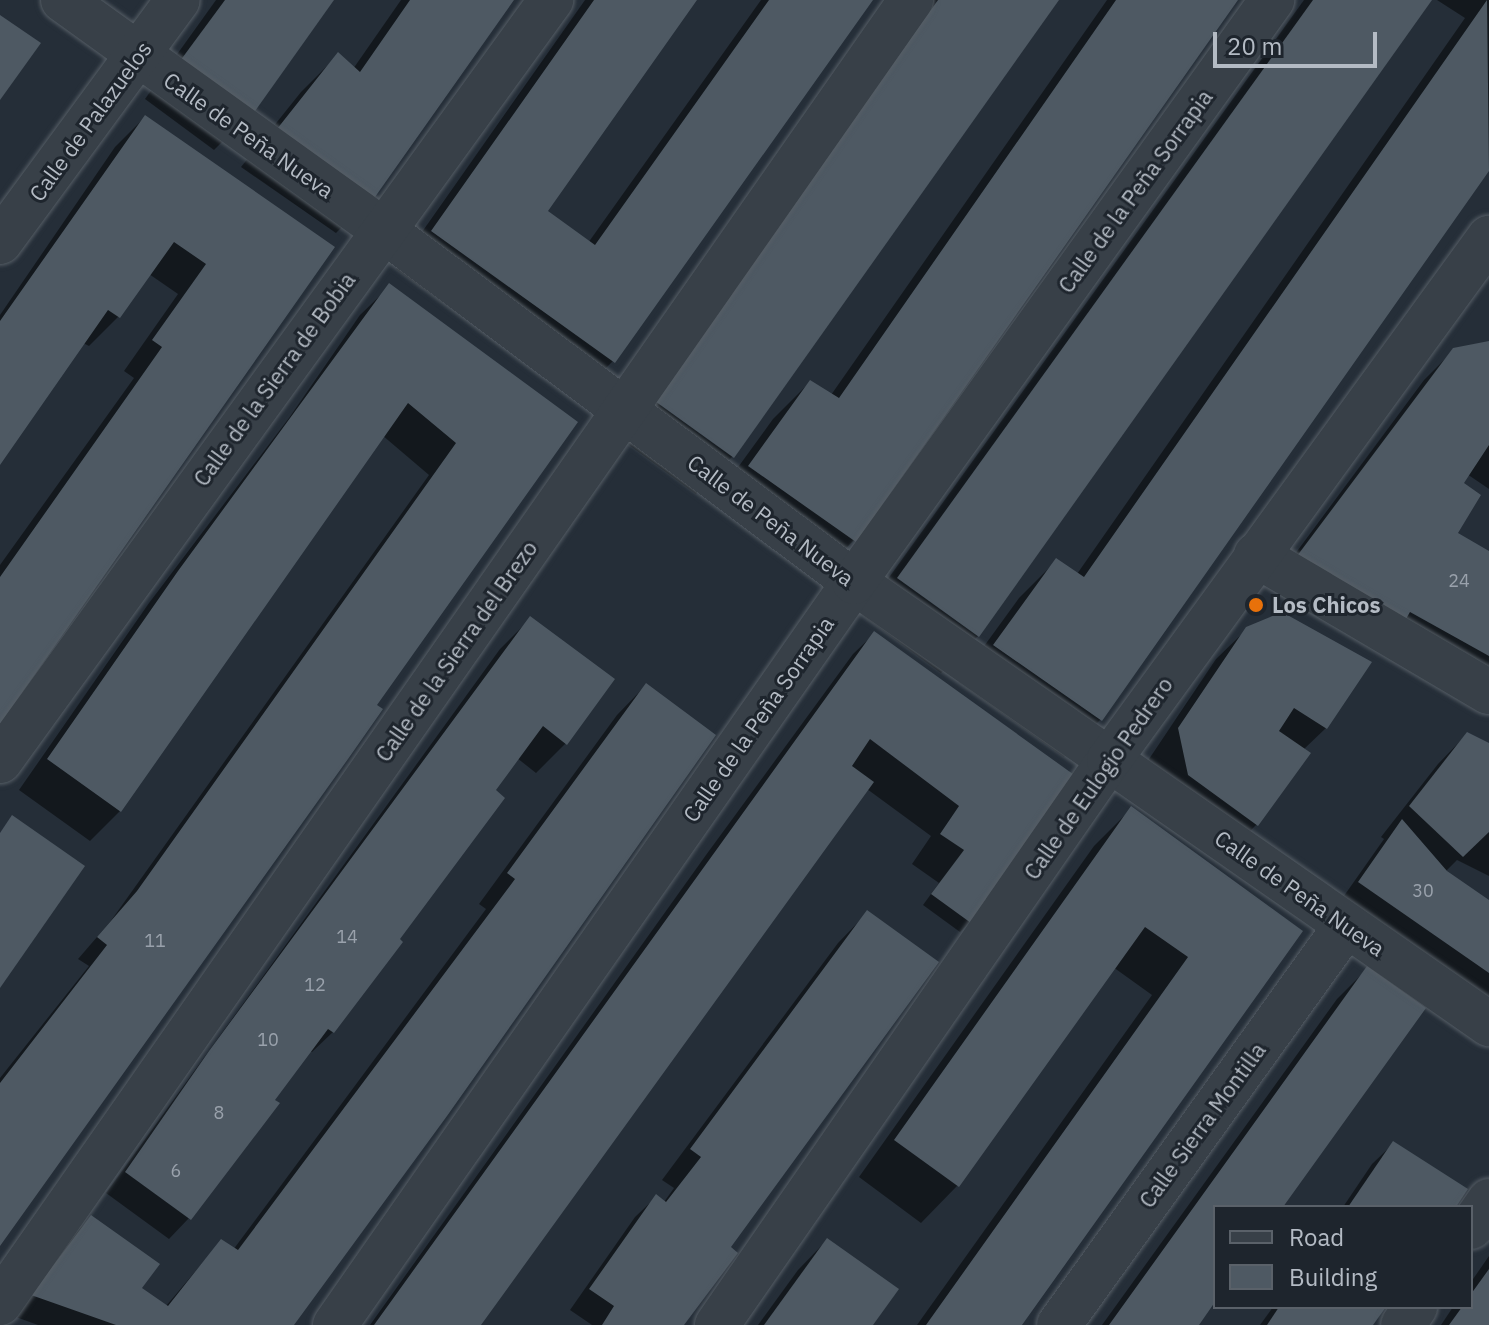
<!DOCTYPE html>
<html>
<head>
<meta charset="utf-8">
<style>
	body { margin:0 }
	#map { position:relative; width:1489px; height:1325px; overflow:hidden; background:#252e38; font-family:"IBM Plex Sans",sans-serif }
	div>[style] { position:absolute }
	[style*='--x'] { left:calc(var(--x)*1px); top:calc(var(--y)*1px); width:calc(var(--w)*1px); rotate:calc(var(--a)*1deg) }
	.shadow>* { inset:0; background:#0007 }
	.building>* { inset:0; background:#4e5963 }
	.roads { filter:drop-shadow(0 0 2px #565e66) drop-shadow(0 0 2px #565e66) }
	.street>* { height:44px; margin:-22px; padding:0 22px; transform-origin:22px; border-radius:22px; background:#384048 }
	.dots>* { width:22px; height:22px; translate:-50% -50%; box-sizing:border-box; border:4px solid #1e252d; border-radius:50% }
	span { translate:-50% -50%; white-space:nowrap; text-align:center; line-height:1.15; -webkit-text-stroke:6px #1e252d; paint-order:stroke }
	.number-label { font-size:18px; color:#9aa2ac }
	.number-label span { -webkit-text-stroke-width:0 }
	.street-label { font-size:22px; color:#b4bbc4 }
	.poi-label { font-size:22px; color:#b4bbc4; font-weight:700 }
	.left { translate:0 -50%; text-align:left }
	.legend { position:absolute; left:1213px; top:1205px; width:260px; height:104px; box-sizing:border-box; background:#1e252d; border:2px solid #5a6169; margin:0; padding:10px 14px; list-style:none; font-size:24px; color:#b4bbc4 }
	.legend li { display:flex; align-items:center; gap:16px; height:40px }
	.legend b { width:40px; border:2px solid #5a6169 }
	.scale { position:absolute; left:1213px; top:32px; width:164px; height:36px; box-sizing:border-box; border:4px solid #b4bbc4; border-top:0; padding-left:10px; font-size:24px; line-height:28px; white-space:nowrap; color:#b4bbc4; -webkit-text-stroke:6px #1e252d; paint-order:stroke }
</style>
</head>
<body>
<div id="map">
	<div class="shadow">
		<div style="clip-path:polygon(216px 0,331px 0,251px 113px,214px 150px,145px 99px)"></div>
		<div style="clip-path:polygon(401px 0,511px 0,373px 196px,336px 233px,241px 167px,301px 92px,338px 55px,353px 69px)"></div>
		<div style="clip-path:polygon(585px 0,695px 0,545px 211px,588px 243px,761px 0,870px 0,613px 361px,576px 398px,396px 269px)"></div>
		<div style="clip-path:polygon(930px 0,1057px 0,732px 457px,696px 494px,617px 436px)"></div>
		<div style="clip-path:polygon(1107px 0,1235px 0,854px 540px,818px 577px,712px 503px,773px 419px,810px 382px,831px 395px)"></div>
		<div style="clip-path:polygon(1304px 0,1430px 0,978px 636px,941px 673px,862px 615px)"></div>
		<div style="clip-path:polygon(1437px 0,1489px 0,1489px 168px,1100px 720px,1064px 757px,958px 682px,1019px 598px,1056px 561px,1077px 574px,1465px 18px)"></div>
		<div style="clip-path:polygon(145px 117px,332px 248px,0 720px,0 565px,134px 378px,124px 371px,178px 294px,149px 274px,118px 317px,89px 346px,83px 343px,0 461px,0 315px,115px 147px)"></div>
		<div style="clip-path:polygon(390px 286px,527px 386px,0 1242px,0 1078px,89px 966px,78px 959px,110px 922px,429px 475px,382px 435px,120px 811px,90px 841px,19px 790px,149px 603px,289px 418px,360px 315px)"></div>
		<div style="clip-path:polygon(1489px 343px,1489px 489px,1467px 474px,1460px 485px,1456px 534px,1489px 553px,1489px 702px,1275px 581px,1424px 380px,1454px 350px)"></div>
		<div style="clip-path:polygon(530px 619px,566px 743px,536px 773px,517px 758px,333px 1032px,312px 1052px,309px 1051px,189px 1218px,169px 1239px,106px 1193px,500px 649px)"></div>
		<div style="clip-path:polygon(1247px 629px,1326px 728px,1303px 750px,1309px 754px,1256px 825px,1227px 855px,1159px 805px,1149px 759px,1216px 659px)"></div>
		<div style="clip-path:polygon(874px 634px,1074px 778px,970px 922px,960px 932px,923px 905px,939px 883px,912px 864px,931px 836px,867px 789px,478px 1325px,370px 1325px,706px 855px,853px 654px)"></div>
		<div style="clip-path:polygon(646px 685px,291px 1325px,38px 1325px,13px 1316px,70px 1238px,91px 1218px,140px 1288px,166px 1306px,221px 1241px,233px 1250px,486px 909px,479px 904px,617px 715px)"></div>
		<div style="clip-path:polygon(1467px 734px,1489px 745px,1489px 876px,1457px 860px,1445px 872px,1489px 903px,1489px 1024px,1339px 903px,1384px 839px,1381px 837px,1438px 764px)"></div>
		<div style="clip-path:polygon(1131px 809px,1300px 931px,1020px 1325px,917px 1325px,1152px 995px,1113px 967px,957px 1186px,921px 1223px,859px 1177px,1094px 846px)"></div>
		<div style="clip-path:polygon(867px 913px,728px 1247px,681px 1325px,592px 1325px,570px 1310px,635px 1217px,656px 1197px,664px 1202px,674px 1188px,662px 1180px,838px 943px)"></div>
		<div style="clip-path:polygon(1367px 969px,1281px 1207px,1215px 1207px,1215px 1300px,1197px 1325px,1102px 1325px,1337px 999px)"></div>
		<div style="clip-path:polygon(1393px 1144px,1453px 1207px,1343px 1207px,1372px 1164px)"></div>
		<div style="clip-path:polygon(827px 1240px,871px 1325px,758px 1325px,798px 1270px)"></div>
		<div style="clip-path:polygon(1489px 1256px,1489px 1325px,1441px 1325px,1453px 1307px,1471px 1307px,1471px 1282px)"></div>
		<div style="clip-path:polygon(1273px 1307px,1383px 1307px,1370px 1325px,1260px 1325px)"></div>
	</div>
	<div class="building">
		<div style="clip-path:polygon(225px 0,334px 0,253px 114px,180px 61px)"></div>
		<div style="clip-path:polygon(410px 0,514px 0,375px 197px,277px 129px,338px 52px,360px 72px)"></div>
		<div style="clip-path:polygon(594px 0,697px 0,548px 211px,595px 245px,769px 0,873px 0,615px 363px,431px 231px)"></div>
		<div style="clip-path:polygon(938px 0,1059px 0,734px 458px,652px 399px)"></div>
		<div style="clip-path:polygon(1116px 0,1238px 0,856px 542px,748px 466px,810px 380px,839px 398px)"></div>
		<div style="clip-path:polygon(1313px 0,1432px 0,979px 637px,897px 578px)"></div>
		<div style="clip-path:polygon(1487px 0,1489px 171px,1102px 721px,993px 645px,1056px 558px,1084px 577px)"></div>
		<div style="clip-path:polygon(0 15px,41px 43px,0 100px)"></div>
		<div style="clip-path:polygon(145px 115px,335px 247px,0 724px,0 577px,162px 347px,152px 340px,206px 264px,174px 242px,120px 318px,108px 310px,0 465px,0 321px)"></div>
		<div style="clip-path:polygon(389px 283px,578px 422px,377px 705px,383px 709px,348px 759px,0 1246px,0 1083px,107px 945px,97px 937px,137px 891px,456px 443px,408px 403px,121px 812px,47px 759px,178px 571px)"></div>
		<div style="clip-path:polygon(1489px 341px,1489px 445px,1464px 483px,1481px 495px,1458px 533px,1489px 551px,1489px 656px,1410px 612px,1403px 624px,1294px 560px,1453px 348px)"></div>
		<div style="clip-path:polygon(1282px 612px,1372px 662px,1327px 729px,1294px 708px,1279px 731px,1311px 753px,1258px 826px,1188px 775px,1178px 728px,1246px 627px)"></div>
		<div style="clip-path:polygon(530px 616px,615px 679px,567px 745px,543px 726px,496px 790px,505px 798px,400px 939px,403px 942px,334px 1033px,328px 1029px,275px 1100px,280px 1103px,191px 1220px,125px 1172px,209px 1051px)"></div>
		<div style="clip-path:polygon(874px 631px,1077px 777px,971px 923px,931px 894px,964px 850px,940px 834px,959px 806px,870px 739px,852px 766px,874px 782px,481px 1325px,374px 1325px)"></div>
		<div style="clip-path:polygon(646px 683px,716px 735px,447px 1116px,294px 1325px,116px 1325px,31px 1295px,91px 1215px,160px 1264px,142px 1288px,168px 1306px,221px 1239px,238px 1250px,515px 879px,507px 873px)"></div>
		<div style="clip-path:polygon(1467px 732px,1489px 743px,1489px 832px,1463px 857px,1409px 806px)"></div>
		<div style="clip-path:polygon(1131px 806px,1303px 931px,1022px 1325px,926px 1325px,1188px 957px,1145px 927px,959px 1187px,894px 1140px)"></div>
		<div style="clip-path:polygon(12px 815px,85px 866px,0 988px,0 833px)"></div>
		<div style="clip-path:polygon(1402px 819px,1447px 871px,1489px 900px,1489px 973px,1358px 882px)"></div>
		<div style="clip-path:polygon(867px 910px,939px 962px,731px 1247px,738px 1253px,684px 1325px,602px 1325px,614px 1306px,589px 1289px,656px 1194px,666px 1202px,701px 1157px,690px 1149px)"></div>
		<div style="clip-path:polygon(1367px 966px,1426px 1008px,1283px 1207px,1215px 1207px,1215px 1302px,1199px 1325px,1109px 1325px)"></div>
		<div style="clip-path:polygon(1393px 1141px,1468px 1189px,1456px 1207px,1348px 1207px)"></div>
		<div style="clip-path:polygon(827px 1238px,899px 1289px,873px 1325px,764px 1325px)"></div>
		<div style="clip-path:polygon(1489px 1269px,1489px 1325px,1449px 1325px,1462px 1307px,1471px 1307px,1471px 1294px)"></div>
		<div style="clip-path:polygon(1279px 1307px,1386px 1307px,1373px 1325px,1267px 1325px)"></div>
	</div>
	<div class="roads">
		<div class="street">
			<div style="--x:63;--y:0;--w:393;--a:35.7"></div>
			<div style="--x:382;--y:229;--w:589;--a:36.79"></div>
			<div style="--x:854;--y:582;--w:774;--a:34.84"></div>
			<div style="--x:0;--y:242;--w:300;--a:-53.7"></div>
			<div style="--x:1256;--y:555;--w:270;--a:30.5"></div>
			<div style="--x:0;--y:761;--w:940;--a:-54.09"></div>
			<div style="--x:1471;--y:1227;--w:32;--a:-55"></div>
			<div style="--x:0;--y:1303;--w:1590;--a:-55.04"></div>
			<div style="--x:335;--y:1325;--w:906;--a:-55.06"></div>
			<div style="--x:854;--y:582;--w:717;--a:-54.31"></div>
			<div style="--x:717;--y:1325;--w:688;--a:-55.25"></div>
			<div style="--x:1109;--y:760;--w:646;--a:-53.95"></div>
			<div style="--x:1059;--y:1325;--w:492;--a:-54.3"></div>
			<div style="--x:1403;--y:1325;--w:22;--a:-56"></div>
		</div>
	</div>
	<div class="dots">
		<div style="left:1256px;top:605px;background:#e8710a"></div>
	</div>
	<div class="number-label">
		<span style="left:1459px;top:581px">24</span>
		<span style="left:1423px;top:891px">30</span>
		<span style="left:347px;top:937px">14</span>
		<span style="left:155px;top:941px">11</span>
		<span style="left:315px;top:985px">12</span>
		<span style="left:268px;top:1040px">10</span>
		<span style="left:219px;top:1113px">8</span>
		<span style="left:176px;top:1171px">6</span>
	</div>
	<div class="street-label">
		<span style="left:90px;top:121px;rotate:-54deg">Calle de Palazuelos</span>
		<span style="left:249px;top:135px;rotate:35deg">Calle de Peña Nueva</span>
		<span style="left:1135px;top:191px;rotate:-54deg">Calle de la Peña Sorrapia</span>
		<span style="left:274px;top:379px;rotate:-54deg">Calle de la Sierra de Bobia</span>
		<span style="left:771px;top:520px;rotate:37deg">Calle de Peña Nueva</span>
		<span style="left:456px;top:651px;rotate:-55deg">Calle de la Sierra del Brezo</span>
		<span style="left:758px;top:719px;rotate:-55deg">Calle de la Peña Sorrapia</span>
		<span style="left:1098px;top:778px;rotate:-55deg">Calle de Eulogio Pedrero</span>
		<span style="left:1300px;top:893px;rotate:35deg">Calle de Peña Nueva</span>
		<span style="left:1202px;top:1125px;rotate:-54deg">Calle Sierra Montilla</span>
	</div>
	<div class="poi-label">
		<span class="left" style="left:1272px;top:605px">Los Chicos</span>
	</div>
	<ul class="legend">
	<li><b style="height:10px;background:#384048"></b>Road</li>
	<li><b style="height:22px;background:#4e5963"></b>Building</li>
	</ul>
	<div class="scale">20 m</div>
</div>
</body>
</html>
